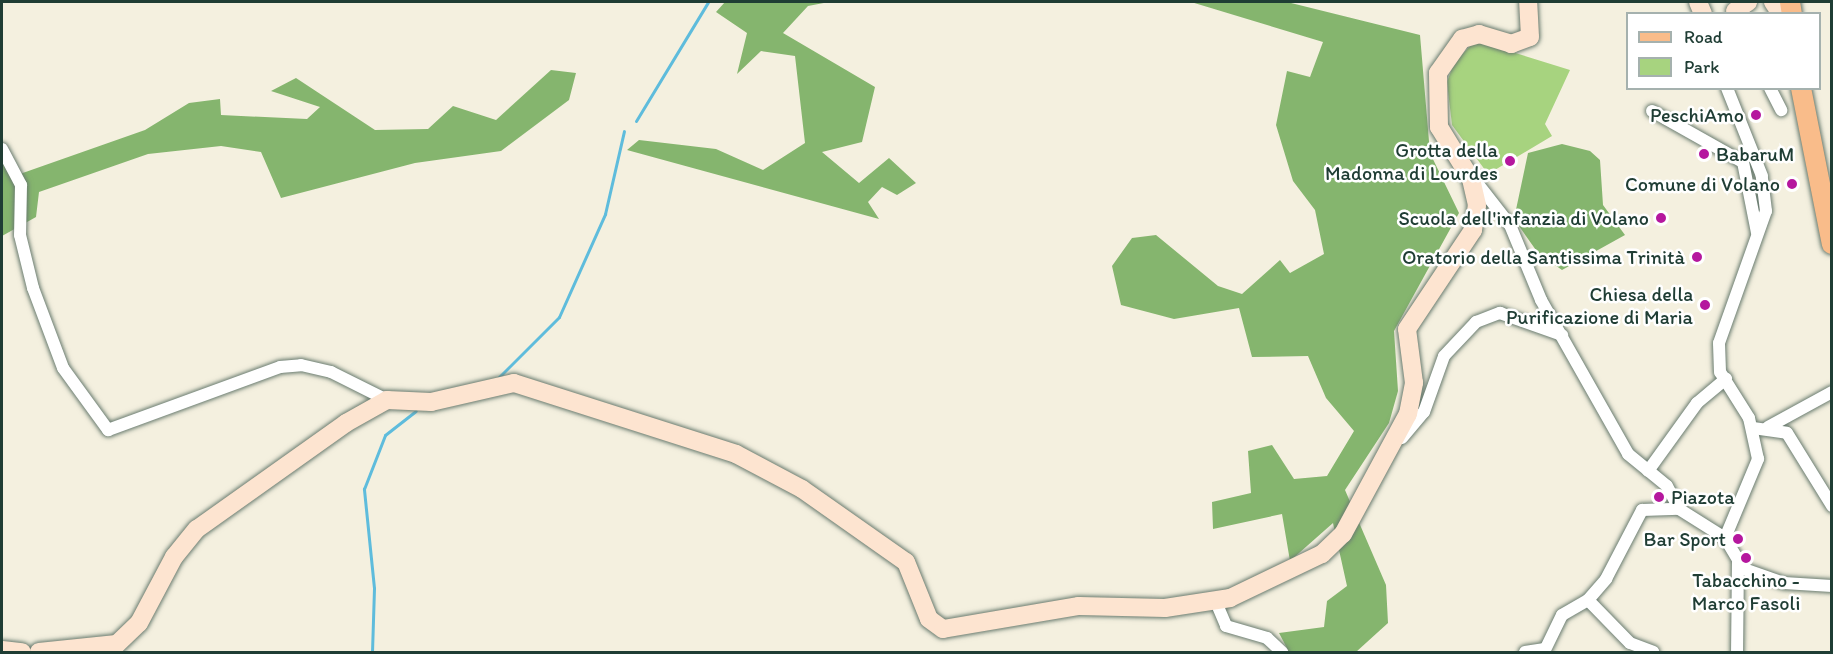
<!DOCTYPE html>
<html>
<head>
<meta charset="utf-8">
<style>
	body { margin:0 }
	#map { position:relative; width:1833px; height:654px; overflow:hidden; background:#f4f0df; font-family:Itim,sans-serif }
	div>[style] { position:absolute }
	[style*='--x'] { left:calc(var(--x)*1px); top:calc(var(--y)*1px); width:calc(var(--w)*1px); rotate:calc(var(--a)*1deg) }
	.green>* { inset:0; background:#a7d37f }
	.forest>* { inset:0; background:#85b56e }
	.stream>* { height:3px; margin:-1.5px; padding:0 1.5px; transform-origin:1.5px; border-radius:1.5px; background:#5ebcdc }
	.roads { filter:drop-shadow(0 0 2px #6a7c70) drop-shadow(0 0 2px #6a7c70) }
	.street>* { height:12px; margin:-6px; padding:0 6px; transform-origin:6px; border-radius:6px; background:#fff }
	.secondary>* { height:18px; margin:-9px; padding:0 9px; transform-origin:9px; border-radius:9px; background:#fde4d0 }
	.primary>* { height:20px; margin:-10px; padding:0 10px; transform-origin:10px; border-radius:10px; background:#f9bc8a }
	.dots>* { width:16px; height:16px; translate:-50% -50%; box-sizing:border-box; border:3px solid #fff; border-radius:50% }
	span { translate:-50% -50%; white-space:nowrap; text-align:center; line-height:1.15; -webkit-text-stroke:5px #fff; paint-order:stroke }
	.poi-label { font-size:20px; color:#1f3d34 }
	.right { translate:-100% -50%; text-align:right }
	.left { translate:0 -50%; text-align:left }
	.frame { position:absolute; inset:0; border:3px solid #1f3d34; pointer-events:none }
	.legend { position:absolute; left:1626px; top:12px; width:195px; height:78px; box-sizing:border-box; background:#fff; border:2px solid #a5b1ae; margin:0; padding:8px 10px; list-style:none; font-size:18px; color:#1f3d34 }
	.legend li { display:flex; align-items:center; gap:12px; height:30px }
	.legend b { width:30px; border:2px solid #a5b1ae }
</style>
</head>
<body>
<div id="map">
	<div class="green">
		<div style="clip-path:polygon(1483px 43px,1570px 70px,1545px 124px,1552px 136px,1488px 174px,1452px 125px,1447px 82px,1454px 63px,1472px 44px)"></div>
	</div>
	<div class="forest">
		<div style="clip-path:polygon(725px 2px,829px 2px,808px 6px,783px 33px,875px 87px,862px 142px,822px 152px,859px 183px,889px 158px,916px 183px,897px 195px,882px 187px,868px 202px,879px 219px,627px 150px,639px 140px,716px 149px,763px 170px,805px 143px,795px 56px,761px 51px,737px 74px,747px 33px,716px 12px)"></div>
		<div style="clip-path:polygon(1191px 2px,1287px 2px,1420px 35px,1430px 153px,1459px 213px,1394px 331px,1398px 391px,1389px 423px,1345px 490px,1386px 585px,1388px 623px,1356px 652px,1289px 652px,1279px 633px,1324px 627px,1327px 601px,1347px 586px,1333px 523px,1290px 561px,1282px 514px,1213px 529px,1212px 502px,1251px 493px,1248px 451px,1272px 445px,1294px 479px,1327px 476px,1354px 431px,1326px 398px,1308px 356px,1252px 357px,1239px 308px,1174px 319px,1121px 305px,1112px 266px,1132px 238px,1156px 235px,1218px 286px,1242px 294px,1280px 260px,1290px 273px,1324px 254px,1315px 210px,1293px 181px,1276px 125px,1287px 71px,1310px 77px,1323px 42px)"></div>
		<div style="clip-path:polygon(551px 70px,576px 73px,569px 100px,501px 151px,415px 163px,281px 198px,261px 152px,221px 146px,148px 154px,39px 192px,36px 217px,2px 236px,2px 159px,17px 175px,145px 130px,189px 103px,220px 99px,221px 115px,307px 119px,320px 107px,271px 91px,296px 78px,375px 130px,428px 129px,453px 106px,496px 120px)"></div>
		<div style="clip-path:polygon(1562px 144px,1590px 151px,1600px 160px,1603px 205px,1625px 235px,1562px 270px,1538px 253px,1514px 219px,1528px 153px)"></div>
	</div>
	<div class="stream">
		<div style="--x:636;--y:121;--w:139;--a:-58.8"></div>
		<div style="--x:498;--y:378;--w:86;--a:-45"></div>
		<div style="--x:559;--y:317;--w:113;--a:-65.9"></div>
		<div style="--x:605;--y:214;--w:85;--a:-77.1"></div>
		<div style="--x:372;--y:652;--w:64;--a:-88.2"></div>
		<div style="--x:374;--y:588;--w:100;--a:-95.8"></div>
		<div style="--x:364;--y:489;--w:58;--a:-68.7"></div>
		<div style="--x:385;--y:435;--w:39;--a:-38"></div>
	</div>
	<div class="roads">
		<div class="street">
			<div style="--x:1770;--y:88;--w:25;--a:63"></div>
			<div style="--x:1652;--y:111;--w:104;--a:29.3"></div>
			<div style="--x:1743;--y:162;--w:72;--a:78.8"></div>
			<div style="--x:2;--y:149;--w:41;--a:62.2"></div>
			<div style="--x:21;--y:185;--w:50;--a:91.1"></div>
			<div style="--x:20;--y:235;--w:55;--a:76.2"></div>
			<div style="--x:33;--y:288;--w:85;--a:69.4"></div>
			<div style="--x:63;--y:368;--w:77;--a:54"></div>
			<div style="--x:108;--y:430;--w:183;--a:-20.1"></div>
			<div style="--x:280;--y:367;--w:21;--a:-5"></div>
			<div style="--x:301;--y:365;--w:31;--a:13"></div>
			<div style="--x:331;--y:372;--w:63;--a:26.6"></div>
			<div style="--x:1474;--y:179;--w:58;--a:52"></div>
			<div style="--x:1510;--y:225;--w:81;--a:67.5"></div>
			<div style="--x:1541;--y:300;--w:177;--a:60.5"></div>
			<div style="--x:1628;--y:454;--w:50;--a:39.4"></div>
			<div style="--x:1667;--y:486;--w:26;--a:62"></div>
			<div style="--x:1679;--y:509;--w:54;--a:32.2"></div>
			<div style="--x:1725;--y:538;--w:26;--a:59"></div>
			<div style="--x:1738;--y:560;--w:92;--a:90.6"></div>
			<div style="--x:1768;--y:427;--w:73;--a:-28.7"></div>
			<div style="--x:1753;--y:428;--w:34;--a:8"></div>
			<div style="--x:1787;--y:433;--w:86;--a:58.3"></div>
			<div style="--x:1402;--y:438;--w:34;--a:-50"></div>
			<div style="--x:1424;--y:412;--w:59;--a:-70.3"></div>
			<div style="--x:1444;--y:356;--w:47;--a:-46.7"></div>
			<div style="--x:1476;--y:322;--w:26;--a:-21"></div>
			<div style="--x:1500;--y:313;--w:66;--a:19.5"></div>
			<div style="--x:1648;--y:471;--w:84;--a:-54.2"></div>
			<div style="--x:1697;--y:403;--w:38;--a:-40"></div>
			<div style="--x:1725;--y:538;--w:86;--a:-67.3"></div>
			<div style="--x:1758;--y:459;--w:42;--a:-102.4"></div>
			<div style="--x:1749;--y:418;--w:54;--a:-122.2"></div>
			<div style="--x:1720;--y:372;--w:29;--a:-92"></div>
			<div style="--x:1719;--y:343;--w:140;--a:-70.4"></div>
			<div style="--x:1766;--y:211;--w:35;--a:-97"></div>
			<div style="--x:1762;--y:176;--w:95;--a:-111.7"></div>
			<div style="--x:1738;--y:567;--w:49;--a:19.2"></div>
			<div style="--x:1784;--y:583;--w:48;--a:3.6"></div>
			<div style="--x:1588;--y:600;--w:60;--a:45.7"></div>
			<div style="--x:1630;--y:643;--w:25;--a:21"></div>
			<div style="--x:1216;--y:602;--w:26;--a:67"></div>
			<div style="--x:1226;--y:626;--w:43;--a:16.3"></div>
			<div style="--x:1267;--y:638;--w:21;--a:43"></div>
			<div style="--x:1525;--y:652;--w:20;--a:-9"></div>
			<div style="--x:1544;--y:652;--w:41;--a:-64.1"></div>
			<div style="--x:1562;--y:615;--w:30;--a:-30"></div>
			<div style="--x:1588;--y:600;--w:28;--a:-49"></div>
			<div style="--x:1606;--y:579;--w:78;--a:-62.4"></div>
			<div style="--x:1642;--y:510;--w:37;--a:-2"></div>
		</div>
		<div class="secondary">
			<div style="--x:1698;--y:2;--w:13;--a:67"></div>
			<div style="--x:1773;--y:2;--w:14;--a:56"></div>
			<div style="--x:1735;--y:11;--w:16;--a:-35"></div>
			<div style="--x:2;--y:650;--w:20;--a:6"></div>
			<div style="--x:39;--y:652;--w:78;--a:-5.9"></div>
			<div style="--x:117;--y:644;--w:30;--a:-44"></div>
			<div style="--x:139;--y:623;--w:75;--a:-62.1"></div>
			<div style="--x:174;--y:557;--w:36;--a:-51"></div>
			<div style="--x:197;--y:529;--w:183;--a:-35.4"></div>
			<div style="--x:346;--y:423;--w:47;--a:-29.3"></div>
			<div style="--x:387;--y:400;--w:44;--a:2.6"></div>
			<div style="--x:431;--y:402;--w:85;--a:-12.9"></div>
			<div style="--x:514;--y:383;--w:233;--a:17.7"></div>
			<div style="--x:736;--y:454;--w:75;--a:27.9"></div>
			<div style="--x:802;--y:489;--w:127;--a:35.1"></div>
			<div style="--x:906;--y:562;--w:61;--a:68"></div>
			<div style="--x:929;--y:619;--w:17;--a:36"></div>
			<div style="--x:943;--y:629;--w:138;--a:-9.6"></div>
			<div style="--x:1079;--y:606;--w:86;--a:1.3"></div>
			<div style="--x:1165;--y:608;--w:66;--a:-8.7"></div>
			<div style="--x:1230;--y:598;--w:102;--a:-25.6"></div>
			<div style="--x:1322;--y:554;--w:29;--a:-44"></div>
			<div style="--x:1343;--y:534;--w:136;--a:-61.6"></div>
			<div style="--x:1408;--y:414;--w:32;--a:-79"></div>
			<div style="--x:1414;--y:383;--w:54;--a:-97.4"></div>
			<div style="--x:1407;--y:329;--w:119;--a:-56.3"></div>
			<div style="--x:1473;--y:230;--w:25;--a:-81"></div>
			<div style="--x:1477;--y:205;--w:27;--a:-103"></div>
			<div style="--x:1471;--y:179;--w:61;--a:-121.6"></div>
			<div style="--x:1439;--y:127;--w:54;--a:-91.1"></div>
			<div style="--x:1438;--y:73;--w:42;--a:-54.8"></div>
			<div style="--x:1462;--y:39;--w:18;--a:-16"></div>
			<div style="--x:1479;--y:34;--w:34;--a:17"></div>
			<div style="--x:1511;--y:44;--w:20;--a:-20"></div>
			<div style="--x:1530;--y:37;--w:35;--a:-93"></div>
		</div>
		<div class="primary">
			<div style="--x:1790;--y:2;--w:12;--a:81"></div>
			<div style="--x:1801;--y:88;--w:159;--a:78.8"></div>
		</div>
	</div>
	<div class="dots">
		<div style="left:1756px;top:115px;background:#b5179e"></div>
		<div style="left:1704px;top:154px;background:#b5179e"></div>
		<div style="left:1510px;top:161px;background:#b5179e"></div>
		<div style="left:1792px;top:184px;background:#b5179e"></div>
		<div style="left:1661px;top:218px;background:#b5179e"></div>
		<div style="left:1697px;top:257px;background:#b5179e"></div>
		<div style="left:1705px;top:305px;background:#b5179e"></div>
		<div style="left:1659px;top:497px;background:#b5179e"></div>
		<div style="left:1738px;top:539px;background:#b5179e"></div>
		<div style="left:1746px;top:558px;background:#b5179e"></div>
	</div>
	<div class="poi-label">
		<span class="right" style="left:1744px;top:115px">PeschiAmo</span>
		<span class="right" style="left:1498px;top:162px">Grotta della<br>Madonna di Lourdes</span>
		<span class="left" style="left:1716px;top:154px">BabaruM</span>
		<span class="right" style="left:1780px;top:184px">Comune di Volano</span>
		<span class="right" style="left:1649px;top:218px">Scuola dell'infanzia di Volano</span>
		<span class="right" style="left:1685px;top:257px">Oratorio della Santissima Trinità</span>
		<span class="right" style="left:1693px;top:306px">Chiesa della<br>Purificazione di Maria</span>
		<span class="left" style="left:1671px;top:497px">Piazota</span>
		<span class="right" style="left:1726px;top:539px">Bar Sport</span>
		<span style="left:1746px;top:592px">Tabacchino -<br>Marco Fasoli</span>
	</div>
	<div class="frame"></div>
	<ul class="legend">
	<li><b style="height:8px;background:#f9bc8a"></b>Road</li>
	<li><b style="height:16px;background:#a7d37f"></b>Park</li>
	</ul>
</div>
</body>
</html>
